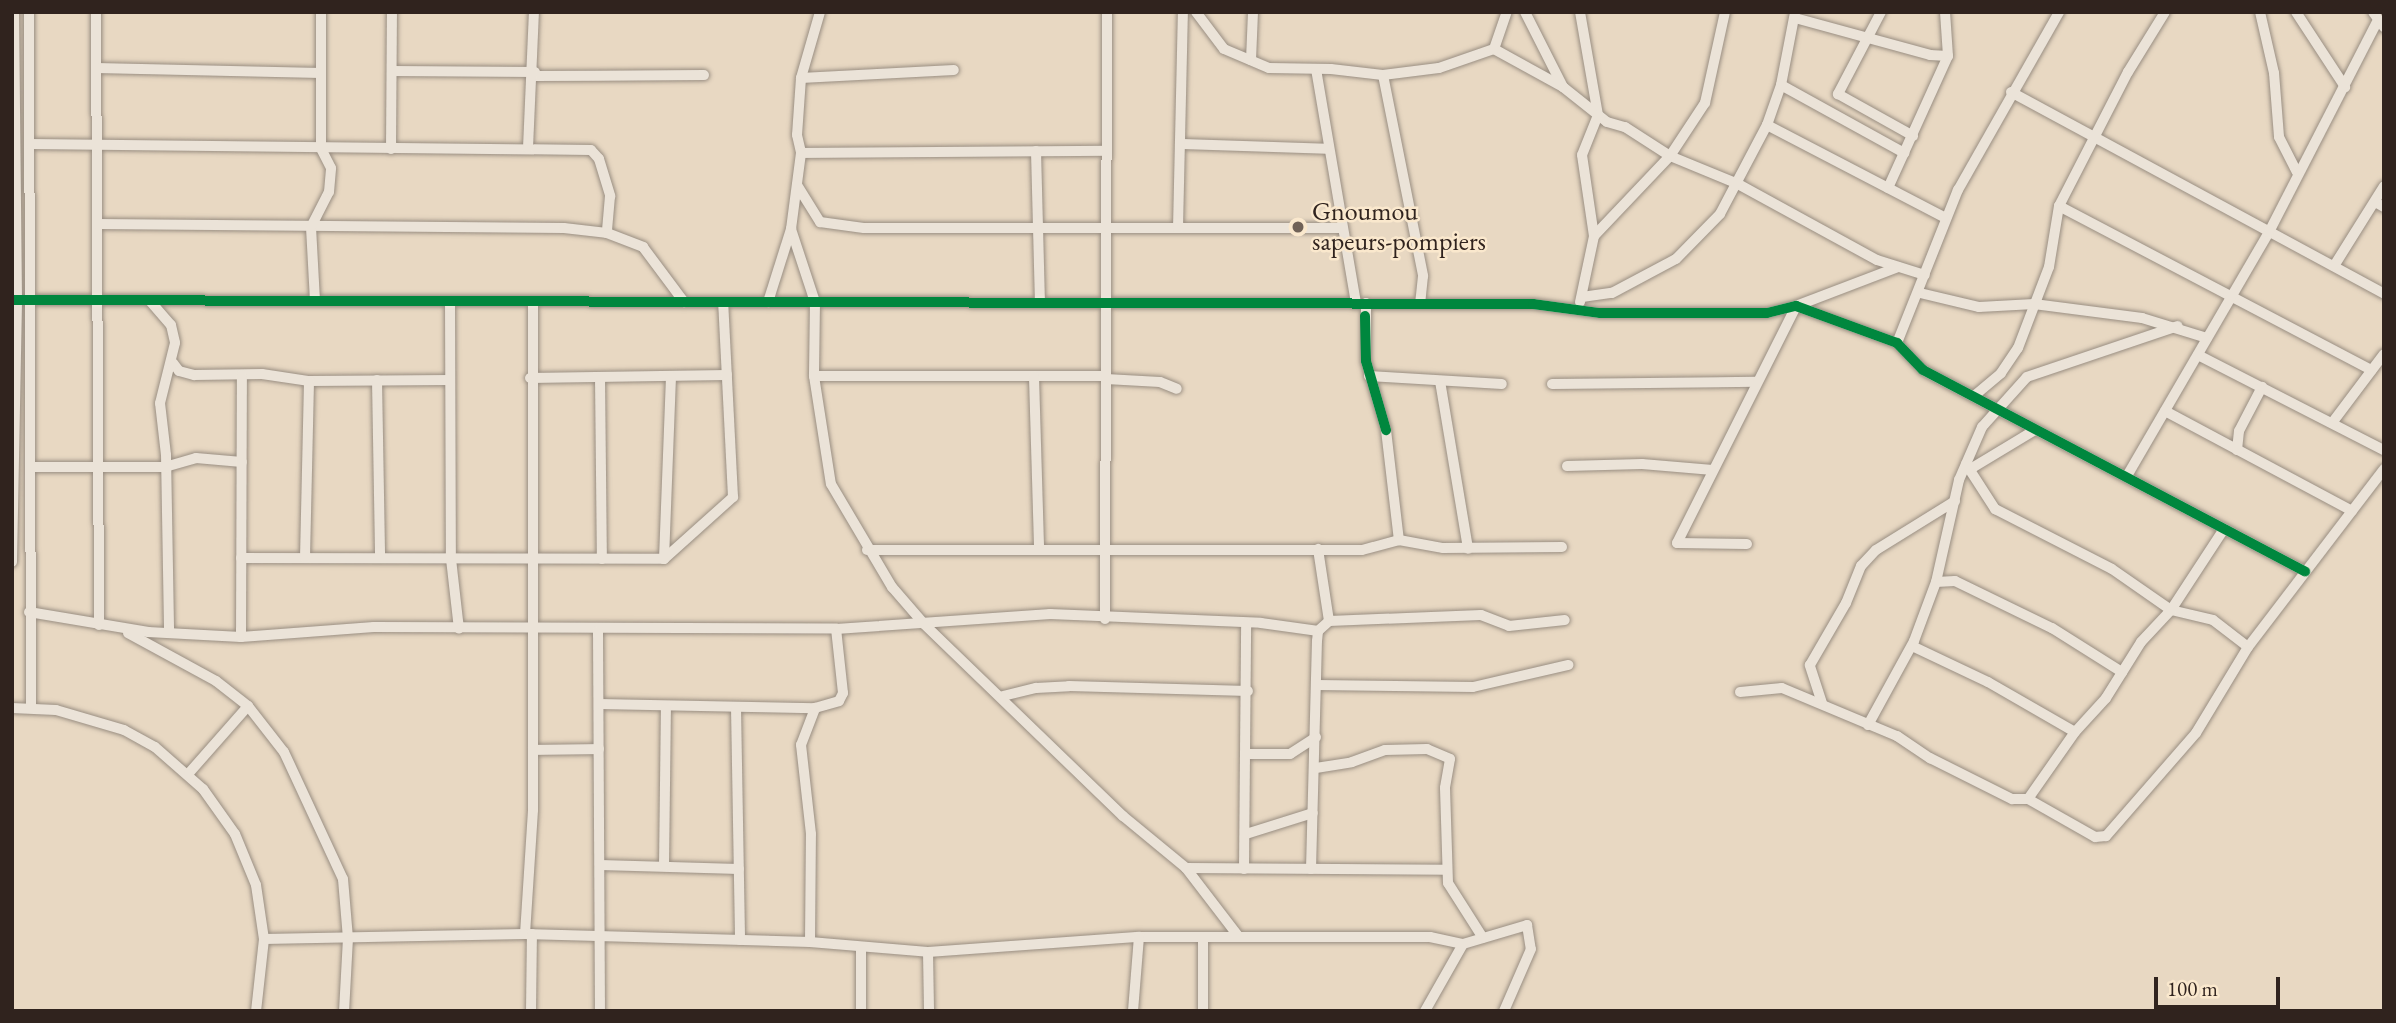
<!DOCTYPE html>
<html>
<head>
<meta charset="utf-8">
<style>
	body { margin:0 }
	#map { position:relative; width:2396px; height:1023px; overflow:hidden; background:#e8d8c2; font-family:"EB Garamond",serif }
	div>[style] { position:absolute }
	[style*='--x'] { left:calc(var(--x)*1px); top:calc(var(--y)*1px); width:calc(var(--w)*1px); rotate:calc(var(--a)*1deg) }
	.roads { filter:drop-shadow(0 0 2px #998e82) drop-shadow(0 0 2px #998e82) }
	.minor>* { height:10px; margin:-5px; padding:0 5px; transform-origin:5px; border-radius:5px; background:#ebe3d8 }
	.cycleway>* { height:10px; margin:-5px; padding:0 5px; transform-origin:5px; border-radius:5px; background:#00873e }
	.dots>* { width:19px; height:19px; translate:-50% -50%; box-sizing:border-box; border:4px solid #fae8cd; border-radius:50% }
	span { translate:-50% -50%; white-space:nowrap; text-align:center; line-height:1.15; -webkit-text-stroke:5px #fae8cd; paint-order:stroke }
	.poi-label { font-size:26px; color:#30231e }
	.left { translate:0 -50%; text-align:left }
	.frame { position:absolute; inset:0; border:14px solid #30231e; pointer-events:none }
	.scale { position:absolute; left:2154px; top:977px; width:126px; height:32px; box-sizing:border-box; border:4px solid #30231e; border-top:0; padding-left:9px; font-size:21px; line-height:24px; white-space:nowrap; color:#30231e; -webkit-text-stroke:5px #fae8cd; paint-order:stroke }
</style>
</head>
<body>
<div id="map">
	<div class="roads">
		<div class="minor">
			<div style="--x:29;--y:12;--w:696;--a:89.84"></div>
			<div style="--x:96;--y:12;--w:613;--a:89.72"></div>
			<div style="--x:820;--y:12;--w:69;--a:106.1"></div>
			<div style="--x:801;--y:78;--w:57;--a:94"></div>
			<div style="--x:797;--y:135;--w:18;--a:77"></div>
			<div style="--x:801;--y:153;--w:77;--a:97.5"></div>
			<div style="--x:791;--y:229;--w:77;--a:71.8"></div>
			<div style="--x:815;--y:302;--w:74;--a:90.8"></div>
			<div style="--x:814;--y:376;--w:109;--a:81.1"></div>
			<div style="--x:831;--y:484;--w:120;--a:59.4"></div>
			<div style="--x:892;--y:587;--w:49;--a:49.1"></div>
			<div style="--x:924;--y:624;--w:277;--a:44"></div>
			<div style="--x:1123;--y:816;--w:82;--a:39.5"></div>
			<div style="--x:1186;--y:868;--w:87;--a:52.5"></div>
			<div style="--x:1196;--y:12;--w:46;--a:52.9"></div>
			<div style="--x:1224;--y:49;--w:49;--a:22.9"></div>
			<div style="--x:1269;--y:68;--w:62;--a:0.9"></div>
			<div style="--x:1331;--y:69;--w:52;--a:6.6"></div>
			<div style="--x:1383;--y:75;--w:56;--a:-7.1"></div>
			<div style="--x:1439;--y:68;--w:58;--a:-19.1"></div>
			<div style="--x:1494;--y:49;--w:79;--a:28.8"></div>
			<div style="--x:1563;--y:87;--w:56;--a:38.5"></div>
			<div style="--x:1607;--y:122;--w:19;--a:16"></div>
			<div style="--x:1625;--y:127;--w:54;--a:32.8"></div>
			<div style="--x:1670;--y:156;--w:74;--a:22.4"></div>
			<div style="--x:1738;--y:184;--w:158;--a:28.7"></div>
			<div style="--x:1877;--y:260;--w:50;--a:17.4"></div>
			<div style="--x:1525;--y:12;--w:84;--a:63.1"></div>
			<div style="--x:1580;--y:12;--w:105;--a:80.1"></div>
			<div style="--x:1598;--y:115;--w:43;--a:111.8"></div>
			<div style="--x:1582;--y:155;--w:82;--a:81.6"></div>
			<div style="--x:1881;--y:12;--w:93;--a:117.7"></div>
			<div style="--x:1838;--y:94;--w:86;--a:29.2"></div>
			<div style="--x:2260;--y:12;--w:63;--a:77.1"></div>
			<div style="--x:2274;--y:73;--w:64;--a:85.5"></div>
			<div style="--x:2279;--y:137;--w:39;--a:63"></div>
			<div style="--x:2296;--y:12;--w:90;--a:56.8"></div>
			<div style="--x:2373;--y:12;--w:19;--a:54"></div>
			<div style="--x:1795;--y:18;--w:140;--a:15.3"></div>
			<div style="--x:1930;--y:55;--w:18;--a:3"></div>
			<div style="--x:1494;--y:49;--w:39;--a:-71"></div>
			<div style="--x:1251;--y:60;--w:48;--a:-87.6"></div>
			<div style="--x:96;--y:68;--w:225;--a:1.3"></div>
			<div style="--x:1316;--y:69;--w:237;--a:80.3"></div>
			<div style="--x:392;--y:71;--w:143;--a:0.4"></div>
			<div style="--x:1383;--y:75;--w:205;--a:78.7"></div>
			<div style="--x:1423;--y:276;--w:27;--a:96"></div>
			<div style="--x:535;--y:76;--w:169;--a:-0.3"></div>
			<div style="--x:801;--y:78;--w:153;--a:-3"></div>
			<div style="--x:1781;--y:85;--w:141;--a:28.9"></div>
			<div style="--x:2011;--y:92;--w:424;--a:28.4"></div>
			<div style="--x:1767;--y:125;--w:202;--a:27.5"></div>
			<div style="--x:29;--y:144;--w:562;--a:0.61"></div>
			<div style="--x:591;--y:150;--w:12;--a:48"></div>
			<div style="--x:599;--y:159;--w:39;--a:73"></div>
			<div style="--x:610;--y:196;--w:37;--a:95"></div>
			<div style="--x:607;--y:233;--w:39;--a:21"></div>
			<div style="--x:643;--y:247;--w:69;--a:53.3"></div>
			<div style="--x:1180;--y:144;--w:149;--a:1.9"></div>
			<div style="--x:528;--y:148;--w:136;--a:-87.5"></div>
			<div style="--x:391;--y:149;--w:137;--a:-89.6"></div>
			<div style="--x:1036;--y:151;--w:152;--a:88.5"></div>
			<div style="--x:801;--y:153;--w:306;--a:-0.4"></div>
			<div style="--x:797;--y:185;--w:44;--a:58.1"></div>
			<div style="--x:820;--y:222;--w:44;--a:7.8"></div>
			<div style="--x:864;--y:228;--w:476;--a:0"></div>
			<div style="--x:1888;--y:188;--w:145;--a:-65.6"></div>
			<div style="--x:1948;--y:56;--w:44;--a:-93.9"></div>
			<div style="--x:2375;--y:202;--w:10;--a:29"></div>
			<div style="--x:2059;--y:206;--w:353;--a:27.7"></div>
			<div style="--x:97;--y:224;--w:467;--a:0.5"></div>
			<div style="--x:564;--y:228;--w:43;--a:6.6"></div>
			<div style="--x:1178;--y:228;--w:216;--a:-88.7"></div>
			<div style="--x:2334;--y:266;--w:94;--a:-58"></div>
			<div style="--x:1920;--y:293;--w:61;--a:13.3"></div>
			<div style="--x:1979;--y:307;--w:55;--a:-3.1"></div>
			<div style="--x:2034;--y:304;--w:109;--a:7.4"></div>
			<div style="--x:2142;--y:318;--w:68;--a:17.1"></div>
			<div style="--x:1582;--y:297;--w:30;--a:-8"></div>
			<div style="--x:1612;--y:293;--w:72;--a:-28"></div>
			<div style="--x:1676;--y:259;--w:63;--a:-45.6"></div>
			<div style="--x:1720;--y:214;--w:101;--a:-62.2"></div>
			<div style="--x:1767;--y:125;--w:42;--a:-70.7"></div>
			<div style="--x:1781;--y:85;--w:74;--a:-79.1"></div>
			<div style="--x:12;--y:300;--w:1521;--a:0.15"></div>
			<div style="--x:1533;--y:304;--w:68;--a:7.7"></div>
			<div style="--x:1600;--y:313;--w:167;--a:0"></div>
			<div style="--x:1767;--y:313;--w:30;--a:-14"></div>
			<div style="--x:1796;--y:306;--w:108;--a:20.1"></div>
			<div style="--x:1897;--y:343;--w:37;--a:46"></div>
			<div style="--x:1923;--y:370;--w:432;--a:27.8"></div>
			<div style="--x:150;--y:301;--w:32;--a:49"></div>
			<div style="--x:171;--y:325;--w:18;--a:77"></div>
			<div style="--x:175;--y:343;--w:62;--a:104"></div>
			<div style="--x:160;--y:403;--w:52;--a:83.4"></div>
			<div style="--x:166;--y:455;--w:178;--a:89"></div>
			<div style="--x:315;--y:301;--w:74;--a:-93.1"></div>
			<div style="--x:311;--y:227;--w:39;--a:-63"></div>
			<div style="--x:329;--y:192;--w:24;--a:-85"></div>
			<div style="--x:331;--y:168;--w:22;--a:-117"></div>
			<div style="--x:321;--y:148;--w:136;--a:-90"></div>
			<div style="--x:450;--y:301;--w:258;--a:89.8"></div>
			<div style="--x:451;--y:559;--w:70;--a:83.5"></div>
			<div style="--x:768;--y:302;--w:77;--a:-72.5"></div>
			<div style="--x:1580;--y:302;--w:67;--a:-78"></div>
			<div style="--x:1594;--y:236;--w:110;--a:-46.5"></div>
			<div style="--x:1670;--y:156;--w:64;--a:-56.6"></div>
			<div style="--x:1705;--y:103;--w:93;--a:-77.6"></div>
			<div style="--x:1366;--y:303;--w:58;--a:90"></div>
			<div style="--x:1366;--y:361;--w:72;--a:73.8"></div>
			<div style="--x:1386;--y:430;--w:111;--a:83.3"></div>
			<div style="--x:1897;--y:343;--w:165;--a:-68.3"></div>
			<div style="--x:1958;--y:190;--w:205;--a:-60.4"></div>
			<div style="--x:2198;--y:355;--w:209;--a:27.1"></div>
			<div style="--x:173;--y:363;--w:10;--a:53"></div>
			<div style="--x:179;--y:371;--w:16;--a:15"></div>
			<div style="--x:194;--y:375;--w:68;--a:-0.8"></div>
			<div style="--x:262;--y:374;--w:48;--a:8.5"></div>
			<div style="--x:309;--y:381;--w:141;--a:-0.4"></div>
			<div style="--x:814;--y:376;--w:292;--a:0"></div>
			<div style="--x:1369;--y:376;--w:133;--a:3.4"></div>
			<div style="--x:600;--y:377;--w:182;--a:89.4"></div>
			<div style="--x:1034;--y:377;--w:171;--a:88.3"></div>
			<div style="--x:530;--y:378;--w:197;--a:-0.9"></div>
			<div style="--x:1106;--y:379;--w:54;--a:3.2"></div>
			<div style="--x:1160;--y:382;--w:18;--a:22"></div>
			<div style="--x:377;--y:380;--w:178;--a:89"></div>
			<div style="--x:1440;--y:381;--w:170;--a:80.5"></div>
			<div style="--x:1552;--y:384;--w:204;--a:-0.6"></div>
			<div style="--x:1974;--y:396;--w:35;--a:-40"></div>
			<div style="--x:2001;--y:373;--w:30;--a:-56"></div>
			<div style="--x:2018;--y:348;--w:87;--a:-69.1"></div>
			<div style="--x:2049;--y:267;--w:62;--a:-80.7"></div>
			<div style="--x:2059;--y:206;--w:151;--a:-62.8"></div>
			<div style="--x:2128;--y:72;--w:70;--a:-58.3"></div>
			<div style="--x:2165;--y:411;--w:212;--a:28.1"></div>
			<div style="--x:2332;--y:423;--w:86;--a:-53"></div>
			<div style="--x:2237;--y:450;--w:19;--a:-84"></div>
			<div style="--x:2239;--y:431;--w:50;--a:-62.4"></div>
			<div style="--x:1966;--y:464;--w:54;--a:57.2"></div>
			<div style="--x:1995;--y:509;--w:131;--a:27.1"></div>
			<div style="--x:2112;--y:569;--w:72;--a:34.8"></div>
			<div style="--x:2171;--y:610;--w:43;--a:13.4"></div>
			<div style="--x:2213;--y:620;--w:44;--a:37.6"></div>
			<div style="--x:2248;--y:647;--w:100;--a:121.2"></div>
			<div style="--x:2196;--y:733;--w:137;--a:131.1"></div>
			<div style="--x:2106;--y:836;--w:11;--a:175"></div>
			<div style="--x:2095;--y:837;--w:77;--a:-150.4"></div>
			<div style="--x:1567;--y:466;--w:75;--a:-1.5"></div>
			<div style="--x:1642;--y:464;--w:71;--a:4.8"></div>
			<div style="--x:30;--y:467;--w:135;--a:0"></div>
			<div style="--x:165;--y:467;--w:32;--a:-16"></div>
			<div style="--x:196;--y:458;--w:46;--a:5"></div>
			<div style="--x:1972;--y:468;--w:74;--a:-31.1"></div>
			<div style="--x:2127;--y:476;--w:282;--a:-59.8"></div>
			<div style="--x:2269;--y:232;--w:238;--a:-62.8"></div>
			<div style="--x:1747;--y:544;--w:70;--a:-179.2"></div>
			<div style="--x:1677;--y:543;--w:265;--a:-63.3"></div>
			<div style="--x:1796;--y:306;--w:109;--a:-20.9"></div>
			<div style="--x:867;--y:550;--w:495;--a:0"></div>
			<div style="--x:1362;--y:550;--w:38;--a:-15"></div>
			<div style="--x:1399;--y:540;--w:45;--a:10.3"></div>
			<div style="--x:1443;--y:548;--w:119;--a:-0.5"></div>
			<div style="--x:241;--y:558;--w:423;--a:0.1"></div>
			<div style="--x:664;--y:559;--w:93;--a:-41.9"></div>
			<div style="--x:733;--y:497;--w:195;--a:-92.9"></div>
			<div style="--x:305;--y:558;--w:177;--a:-88.7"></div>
			<div style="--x:664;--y:559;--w:183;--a:-87.8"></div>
			<div style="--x:12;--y:562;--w:262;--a:-88.9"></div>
			<div style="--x:17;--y:300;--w:288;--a:-90.6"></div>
			<div style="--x:1936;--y:582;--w:19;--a:-3"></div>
			<div style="--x:1955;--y:581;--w:108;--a:25.9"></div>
			<div style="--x:2052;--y:628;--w:83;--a:32.2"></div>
			<div style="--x:29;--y:612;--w:121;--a:9.5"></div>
			<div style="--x:148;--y:632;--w:93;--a:3.1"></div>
			<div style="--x:241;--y:637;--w:133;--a:-4.3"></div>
			<div style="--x:374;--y:627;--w:462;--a:0.2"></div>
			<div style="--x:836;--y:629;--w:215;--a:-4"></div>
			<div style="--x:1050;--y:614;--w:211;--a:2.4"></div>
			<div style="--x:1261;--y:623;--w:58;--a:8"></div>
			<div style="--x:1105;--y:619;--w:607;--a:-89.81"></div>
			<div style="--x:1329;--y:621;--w:152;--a:-2.3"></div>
			<div style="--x:1481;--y:615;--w:30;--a:21"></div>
			<div style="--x:1509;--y:626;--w:56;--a:-6.1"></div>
			<div style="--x:598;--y:631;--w:380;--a:89.7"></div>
			<div style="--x:128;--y:633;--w:100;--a:28.6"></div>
			<div style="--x:216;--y:681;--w:41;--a:38"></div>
			<div style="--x:248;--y:706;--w:58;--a:52"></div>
			<div style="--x:284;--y:752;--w:140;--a:65.1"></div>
			<div style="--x:343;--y:879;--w:59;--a:85.2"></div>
			<div style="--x:348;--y:938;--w:73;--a:93.1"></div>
			<div style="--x:241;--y:637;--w:262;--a:-89.8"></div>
			<div style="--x:1912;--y:646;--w:84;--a:25.3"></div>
			<div style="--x:1988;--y:682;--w:100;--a:29.9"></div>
			<div style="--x:2248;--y:647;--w:224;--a:-52.6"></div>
			<div style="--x:1317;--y:685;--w:156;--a:0.7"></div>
			<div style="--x:1473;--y:687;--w:98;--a:-13"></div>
			<div style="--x:1740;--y:692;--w:42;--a:-5.4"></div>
			<div style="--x:1782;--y:688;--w:125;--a:22.7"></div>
			<div style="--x:1897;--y:736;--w:40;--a:34"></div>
			<div style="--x:1930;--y:758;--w:92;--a:26.6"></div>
			<div style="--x:2012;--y:799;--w:16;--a:0"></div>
			<div style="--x:2028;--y:799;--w:82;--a:-55"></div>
			<div style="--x:2075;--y:732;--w:46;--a:-47.6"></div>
			<div style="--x:2106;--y:698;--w:66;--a:-58"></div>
			<div style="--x:2141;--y:642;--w:44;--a:-46.8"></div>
			<div style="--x:2171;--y:610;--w:97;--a:-56.8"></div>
			<div style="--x:1003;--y:696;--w:34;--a:-14"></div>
			<div style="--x:1036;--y:688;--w:33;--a:-3"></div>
			<div style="--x:1069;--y:686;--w:179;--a:1.6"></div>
			<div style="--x:1822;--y:703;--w:40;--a:-108"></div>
			<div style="--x:1810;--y:665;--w:72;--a:-59.9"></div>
			<div style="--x:1846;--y:603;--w:40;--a:-68"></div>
			<div style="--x:1861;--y:566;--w:22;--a:-47"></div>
			<div style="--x:1876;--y:550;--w:93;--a:-31.8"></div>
			<div style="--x:599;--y:704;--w:216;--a:1.1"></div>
			<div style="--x:736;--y:707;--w:233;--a:89"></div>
			<div style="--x:12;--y:708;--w:44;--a:2.6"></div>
			<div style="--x:56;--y:710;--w:71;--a:16.4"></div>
			<div style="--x:124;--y:730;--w:35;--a:29"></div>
			<div style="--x:155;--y:747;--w:64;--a:41.2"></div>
			<div style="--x:203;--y:789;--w:55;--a:54.6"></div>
			<div style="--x:235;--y:834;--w:55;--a:67.6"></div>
			<div style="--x:256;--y:885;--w:55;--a:81.6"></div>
			<div style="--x:264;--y:939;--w:72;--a:96.3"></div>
			<div style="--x:1868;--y:725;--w:96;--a:-61.3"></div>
			<div style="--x:1914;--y:641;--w:63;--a:-69.6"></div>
			<div style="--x:1936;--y:582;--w:105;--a:-77.3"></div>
			<div style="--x:1959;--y:480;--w:58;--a:-66.5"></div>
			<div style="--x:1982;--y:427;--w:67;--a:-48"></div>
			<div style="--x:2027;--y:377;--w:159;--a:-18.7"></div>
			<div style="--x:533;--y:750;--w:66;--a:-0.9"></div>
			<div style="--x:1248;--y:754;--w:42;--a:0"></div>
			<div style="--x:1290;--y:754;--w:31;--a:-33"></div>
			<div style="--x:1316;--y:768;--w:36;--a:-9"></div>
			<div style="--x:1352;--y:762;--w:35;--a:-20"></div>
			<div style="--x:1385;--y:750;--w:42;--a:-1.4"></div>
			<div style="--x:1427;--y:749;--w:25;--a:23"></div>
			<div style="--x:1450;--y:759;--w:29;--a:100"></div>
			<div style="--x:1445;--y:788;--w:95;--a:88.2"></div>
			<div style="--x:1448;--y:883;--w:65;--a:57.5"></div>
			<div style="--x:189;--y:773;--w:89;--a:-48.6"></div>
			<div style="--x:1246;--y:834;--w:70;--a:-17.4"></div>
			<div style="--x:600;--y:865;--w:139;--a:1.6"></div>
			<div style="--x:664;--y:866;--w:160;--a:-89.3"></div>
			<div style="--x:1186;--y:868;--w:261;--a:0.4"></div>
			<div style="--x:1244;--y:869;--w:245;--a:-89.5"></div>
			<div style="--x:1311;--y:869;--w:228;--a:-88.5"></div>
			<div style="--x:1317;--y:641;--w:10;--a:-84"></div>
			<div style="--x:1318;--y:631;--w:15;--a:-42"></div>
			<div style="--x:1329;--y:621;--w:73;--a:-98.7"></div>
			<div style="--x:525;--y:934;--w:124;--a:-86.3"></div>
			<div style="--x:533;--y:810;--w:509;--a:-90"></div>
			<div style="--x:1203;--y:937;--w:74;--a:90"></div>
			<div style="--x:264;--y:939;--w:261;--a:-1.1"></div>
			<div style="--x:525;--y:934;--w:285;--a:1.6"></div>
			<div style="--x:810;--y:942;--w:118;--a:4.8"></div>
			<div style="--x:928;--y:952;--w:212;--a:-4.1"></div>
			<div style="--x:1139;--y:937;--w:291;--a:0"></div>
			<div style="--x:1430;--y:937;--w:34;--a:12"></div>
			<div style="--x:1463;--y:944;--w:67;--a:-16.5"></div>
			<div style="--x:1527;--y:925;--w:24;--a:81"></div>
			<div style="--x:1531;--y:949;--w:68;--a:113.5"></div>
			<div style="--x:810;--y:942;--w:108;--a:-89.5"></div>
			<div style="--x:811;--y:834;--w:90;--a:-96.4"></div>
			<div style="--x:801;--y:745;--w:40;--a:-69"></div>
			<div style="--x:815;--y:708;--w:25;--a:-16"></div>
			<div style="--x:839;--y:701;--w:9;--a:-63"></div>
			<div style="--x:843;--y:693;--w:64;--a:-96.2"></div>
			<div style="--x:861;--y:948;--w:63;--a:90"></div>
			<div style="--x:928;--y:952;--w:59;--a:89"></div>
			<div style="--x:531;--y:1011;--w:77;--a:-89.3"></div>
			<div style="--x:1133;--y:1011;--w:74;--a:-85.4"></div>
			<div style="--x:1425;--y:1011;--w:77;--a:-60.4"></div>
		</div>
	</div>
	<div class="cycleway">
		<div style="--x:12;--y:300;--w:1521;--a:0.15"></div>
		<div style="--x:1533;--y:304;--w:68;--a:7.7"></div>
		<div style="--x:1600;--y:313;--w:167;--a:0"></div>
		<div style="--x:1767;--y:313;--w:30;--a:-14"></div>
		<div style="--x:1796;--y:306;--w:108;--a:20.1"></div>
		<div style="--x:1897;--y:343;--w:37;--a:46"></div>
		<div style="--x:1923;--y:370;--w:432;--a:27.8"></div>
		<div style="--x:1365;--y:316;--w:45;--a:88.7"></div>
		<div style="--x:1366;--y:361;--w:72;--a:73.8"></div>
	</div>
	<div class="dots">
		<div style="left:1298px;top:227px;background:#706257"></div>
	</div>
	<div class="poi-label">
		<span class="left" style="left:1312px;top:227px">Gnoumou<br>sapeurs-pompiers</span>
	</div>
	<div class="frame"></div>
	<div class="scale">100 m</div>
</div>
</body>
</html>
